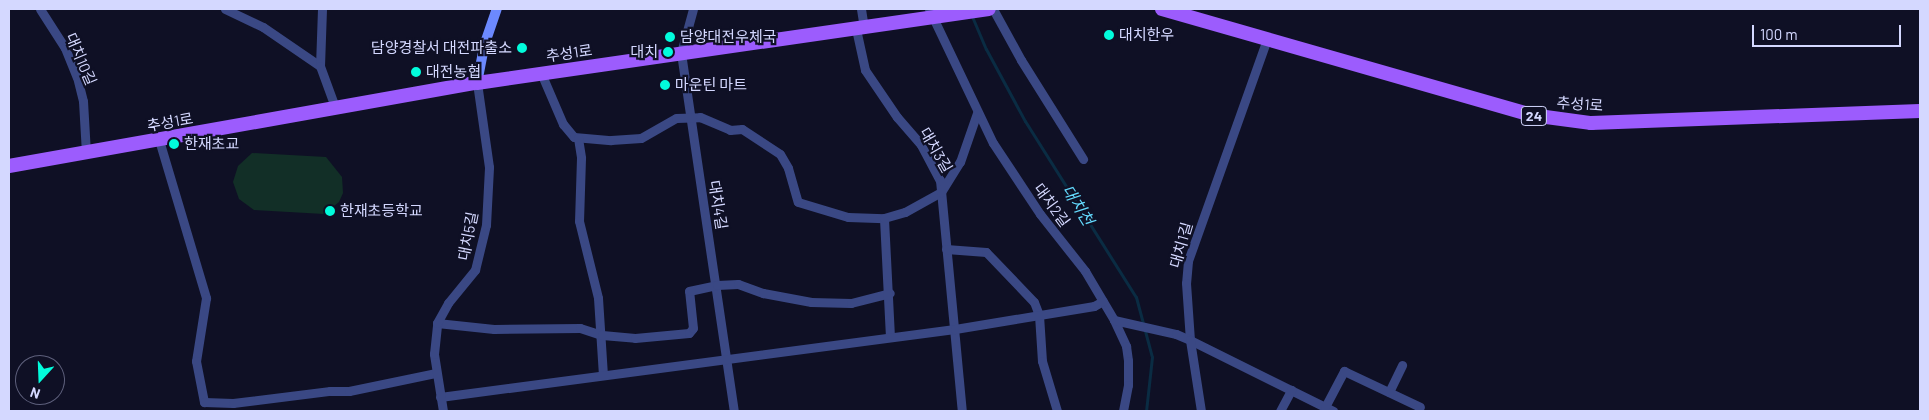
<!DOCTYPE html>
<html>
<head>
<meta charset="utf-8">
<style>
	body { margin:0 }
	#map { position:relative; width:1929px; height:420px; overflow:hidden; background:#0f1025; font-family:Barlow,"Noto Sans KR",sans-serif }
	div>[style] { position:absolute }
	[style*='--x'] { left:calc(var(--x)*1px); top:calc(var(--y)*1px); width:calc(var(--w)*1px); rotate:calc(var(--a)*1deg) }
	.green>* { inset:0; background:#122f27 }
	.stream>* { height:3px; margin:-1.5px; padding:0 1.5px; transform-origin:1.5px; border-radius:1.5px; background:#0a2c43 }
	.street>* { height:9px; margin:-4.5px; padding:0 4.5px; transform-origin:4.5px; border-radius:4.5px; background:#3a4884 }
	.secondary>* { height:10px; margin:-5px; padding:0 5px; transform-origin:5px; border-radius:5px; background:#6c89fe }
	.primary>* { height:14px; margin:-7px; padding:0 7px; transform-origin:7px; border-radius:7px; background:#9c5cfd }
	.dots>* { width:14px; height:14px; translate:-50% -50%; box-sizing:border-box; border:2px solid #0f1025; border-radius:50% }
	span { translate:-50% -50%; white-space:nowrap; text-align:center; line-height:1.15; -webkit-text-stroke:4.5px #0f1025; paint-order:stroke }
	.shield-label span { padding:1px 4px; background:#0f1025; border:1px solid; border-radius:4px; -webkit-text-stroke-width:0 }
	.shield-label { font-size:14px; color:#d4d8ff; font-weight:700 }
	.poi-label { font-size:15px; color:#d4d8ff }
	.left { translate:0 -50%; text-align:left }
	.right { translate:-100% -50%; text-align:right }
	.street-label { font-size:15px; color:#d4d8ff }
	.water-label { font-size:16px; color:#63d9fd; font-style:italic }
	.frame { position:absolute; inset:0; border:10px solid #d4d8ff; pointer-events:none }
	.north { position:absolute; left:15px; top:355px; width:50px; height:50px; box-sizing:border-box; background:#0f1025; border:1px solid #5e607c; border-radius:50%; rotate:200deg; font-size:14px; font-weight:700; line-height:20px; text-align:center; color:#d4d8ff }
	.north::after { content:''; display:block; margin:auto; width:18px; height:22px; background:#02fcdc; clip-path:polygon(50% 0,100% 100%,50% 72%,0 100%) }
	.scale { position:absolute; left:1752px; top:25px; width:149px; height:22px; box-sizing:border-box; border:2px solid #d4d8ff; border-top:0; padding-left:6px; font-size:15px; line-height:18px; white-space:nowrap; color:#d4d8ff; -webkit-text-stroke:4px #0f1025; paint-order:stroke }
</style>
</head>
<body>
<div id="map">
	<div class="green">
		<div style="clip-path:polygon(252px 153px,326px 157px,342px 177px,343px 193px,339px 202px,324px 214px,254px 210px,239px 199px,233px 182px,238px 166px)"></div>
	</div>
	<div class="stream">
		<div style="--x:971;--y:14;--w:38;--a:67"></div>
		<div style="--x:986;--y:49;--w:82;--a:61.6"></div>
		<div style="--x:1025;--y:121;--w:208;--a:57.8"></div>
		<div style="--x:1136;--y:297;--w:62;--a:75.1"></div>
		<div style="--x:1152;--y:357;--w:54;--a:96.3"></div>
	</div>
	<div class="street">
		<div style="--x:40;--y:9;--w:46;--a:57.3"></div>
		<div style="--x:65;--y:48;--w:31;--a:68"></div>
		<div style="--x:77;--y:77;--w:25;--a:76"></div>
		<div style="--x:83;--y:101;--w:52;--a:86.7"></div>
		<div style="--x:225;--y:9;--w:42;--a:25.3"></div>
		<div style="--x:263;--y:27;--w:69;--a:34.4"></div>
		<div style="--x:322;--y:9;--w:57;--a:92"></div>
		<div style="--x:320;--y:66;--w:44;--a:69.9"></div>
		<div style="--x:693;--y:9;--w:46;--a:105.3"></div>
		<div style="--x:681;--y:53;--w:362;--a:81.6"></div>
		<div style="--x:861;--y:9;--w:20;--a:81"></div>
		<div style="--x:929;--y:9;--w:148;--a:64.5"></div>
		<div style="--x:993;--y:143;--w:85;--a:56.5"></div>
		<div style="--x:1040;--y:214;--w:73;--a:51.7"></div>
		<div style="--x:1085;--y:271;--w:57;--a:59.4"></div>
		<div style="--x:1114;--y:320;--w:29;--a:65"></div>
		<div style="--x:1126;--y:346;--w:15;--a:82"></div>
		<div style="--x:1128;--y:361;--w:24;--a:90"></div>
		<div style="--x:1128;--y:385;--w:26;--a:101"></div>
		<div style="--x:993;--y:9;--w:58;--a:61.2"></div>
		<div style="--x:1021;--y:60;--w:117;--a:57.9"></div>
		<div style="--x:856;--y:29;--w:42;--a:77.6"></div>
		<div style="--x:865;--y:70;--w:57;--a:55.8"></div>
		<div style="--x:897;--y:117;--w:37;--a:49"></div>
		<div style="--x:921;--y:145;--w:40;--a:62"></div>
		<div style="--x:940;--y:180;--w:232;--a:84.6"></div>
		<div style="--x:1267;--y:39;--w:236;--a:109.6"></div>
		<div style="--x:1188;--y:261;--w:22;--a:95"></div>
		<div style="--x:1186;--y:283;--w:57;--a:86"></div>
		<div style="--x:1190;--y:340;--w:160;--a:26.4"></div>
		<div style="--x:541;--y:73;--w:56;--a:66.7"></div>
		<div style="--x:563;--y:124;--w:17;--a:50"></div>
		<div style="--x:574;--y:137;--w:37;--a:5"></div>
		<div style="--x:611;--y:140;--w:30;--a:-4"></div>
		<div style="--x:641;--y:138;--w:40;--a:-29.7"></div>
		<div style="--x:676;--y:118;--w:24;--a:-2"></div>
		<div style="--x:700;--y:117;--w:33;--a:23"></div>
		<div style="--x:730;--y:130;--w:12;--a:-5"></div>
		<div style="--x:742;--y:129;--w:45;--a:33.3"></div>
		<div style="--x:780;--y:154;--w:16;--a:60"></div>
		<div style="--x:788;--y:168;--w:35;--a:74"></div>
		<div style="--x:798;--y:202;--w:52;--a:16.7"></div>
		<div style="--x:848;--y:217;--w:36;--a:2"></div>
		<div style="--x:578;--y:138;--w:20;--a:81"></div>
		<div style="--x:581;--y:158;--w:63;--a:91.8"></div>
		<div style="--x:579;--y:221;--w:79;--a:76.1"></div>
		<div style="--x:598;--y:298;--w:77;--a:86.3"></div>
		<div style="--x:159;--y:140;--w:165;--a:73.4"></div>
		<div style="--x:206;--y:298;--w:64;--a:99"></div>
		<div style="--x:196;--y:361;--w:42;--a:79"></div>
		<div style="--x:204;--y:402;--w:29;--a:2"></div>
		<div style="--x:233;--y:403;--w:98;--a:-7.1"></div>
		<div style="--x:330;--y:391;--w:19;--a:0"></div>
		<div style="--x:349;--y:391;--w:89;--a:-11.7"></div>
		<div style="--x:946;--y:249;--w:40;--a:4.3"></div>
		<div style="--x:986;--y:252;--w:69;--a:46.2"></div>
		<div style="--x:1034;--y:302;--w:14;--a:69"></div>
		<div style="--x:1039;--y:315;--w:46;--a:86.3"></div>
		<div style="--x:1042;--y:361;--w:52;--a:73.3"></div>
		<div style="--x:1114;--y:320;--w:64;--a:12.7"></div>
		<div style="--x:1176;--y:334;--w:15;--a:23"></div>
		<div style="--x:1190;--y:340;--w:72;--a:81.2"></div>
		<div style="--x:437;--y:323;--w:57;--a:6"></div>
		<div style="--x:494;--y:329;--w:86;--a:-0.7"></div>
		<div style="--x:580;--y:328;--w:23;--a:18"></div>
		<div style="--x:602;--y:335;--w:33;--a:5"></div>
		<div style="--x:635;--y:338;--w:54;--a:-5.3"></div>
		<div style="--x:689;--y:333;--w:6;--a:-51"></div>
		<div style="--x:693;--y:328;--w:37;--a:-96"></div>
		<div style="--x:689;--y:291;--w:29;--a:-12"></div>
		<div style="--x:717;--y:285;--w:21;--a:-3"></div>
		<div style="--x:738;--y:284;--w:27;--a:20"></div>
		<div style="--x:763;--y:293;--w:49;--a:10.6"></div>
		<div style="--x:811;--y:302;--w:40;--a:1.4"></div>
		<div style="--x:851;--y:303;--w:40;--a:-14.4"></div>
		<div style="--x:890;--y:337;--w:119;--a:-92.9"></div>
		<div style="--x:884;--y:218;--w:22;--a:-16"></div>
		<div style="--x:905;--y:212;--w:41;--a:-29.1"></div>
		<div style="--x:941;--y:192;--w:36;--a:-58"></div>
		<div style="--x:960;--y:162;--w:52;--a:-70.9"></div>
		<div style="--x:1389;--y:392;--w:30;--a:-64"></div>
		<div style="--x:440;--y:397;--w:519;--a:-7.52"></div>
		<div style="--x:955;--y:329;--w:141;--a:-9.4"></div>
		<div style="--x:1094;--y:306;--w:10;--a:-29"></div>
		<div style="--x:1325;--y:407;--w:41;--a:-62.2"></div>
		<div style="--x:1344;--y:371;--w:84;--a:25.3"></div>
		<div style="--x:443;--y:411;--w:58;--a:-99"></div>
		<div style="--x:434;--y:354;--w:31;--a:-84"></div>
		<div style="--x:437;--y:323;--w:23;--a:-61"></div>
		<div style="--x:448;--y:303;--w:43;--a:-50.7"></div>
		<div style="--x:475;--y:270;--w:46;--a:-76.3"></div>
		<div style="--x:486;--y:225;--w:58;--a:-87"></div>
		<div style="--x:489;--y:167;--w:85;--a:-98.1"></div>
		<div style="--x:1280;--y:411;--w:24;--a:-62"></div>
	</div>
	<div class="secondary">
		<div style="--x:477;--y:83;--w:38;--a:-79"></div>
		<div style="--x:484;--y:46;--w:39;--a:-71"></div>
	</div>
	<div class="primary">
		<div style="--x:1162;--y:9;--w:384;--a:16"></div>
		<div style="--x:1531;--y:115;--w:61;--a:7.6"></div>
		<div style="--x:1591;--y:123;--w:329;--a:-2.1"></div>
		<div style="--x:9;--y:166;--w:475;--a:-10.1"></div>
		<div style="--x:477;--y:83;--w:517;--a:-8.22"></div>
	</div>
	<div class="dots">
		<div style="left:1109px;top:35px;background:#02fcdc"></div>
		<div style="left:670px;top:37px;background:#02fcdc"></div>
		<div style="left:522px;top:48px;background:#02fcdc"></div>
		<div style="left:668px;top:52px;background:#02fcdc"></div>
		<div style="left:416px;top:72px;background:#02fcdc"></div>
		<div style="left:665px;top:85px;background:#02fcdc"></div>
		<div style="left:174px;top:144px;background:#02fcdc"></div>
		<div style="left:330px;top:211px;background:#02fcdc"></div>
	</div>
	<div class="shield-label">
		<span style="left:1534px;top:116px">24</span>
	</div>
	<div class="poi-label">
		<span class="left" style="left:1119px;top:35px">대치한우</span>
		<span class="left" style="left:680px;top:37px">담양대전우체국</span>
		<span class="right" style="left:512px;top:48px">담양경찰서 대전파출소</span>
		<span class="right" style="left:658px;top:52px">대치</span>
		<span class="left" style="left:426px;top:72px">대전농협</span>
		<span class="left" style="left:675px;top:85px">마운틴 마트</span>
		<span class="left" style="left:184px;top:144px">한재초교</span>
		<span class="left" style="left:340px;top:211px">한재초등학교</span>
	</div>
	<div class="street-label">
		<span style="left:569px;top:53px;rotate:-8deg">추성1로</span>
		<span style="left:81px;top:59px;rotate:67deg">대치10길</span>
		<span style="left:1580px;top:104px;rotate:4deg">추성1로</span>
		<span style="left:170px;top:122px;rotate:-10deg">추성1로</span>
		<span style="left:936px;top:150px;rotate:60deg">대치3길</span>
		<span style="left:718px;top:205px;rotate:81deg">대치4길</span>
		<span style="left:1052px;top:205px;rotate:54deg">대치2길</span>
		<span style="left:468px;top:236px;rotate:-79deg">대치5길</span>
		<span style="left:1181px;top:245px;rotate:-74deg">대치1길</span>
	</div>
	<div class="water-label">
		<span style="left:1078px;top:205px;rotate:58deg">대치천</span>
	</div>
	<div class="frame"></div>
	<div class="north">N</div>
	<div class="scale">100 m</div>
</div>
</body>
</html>
